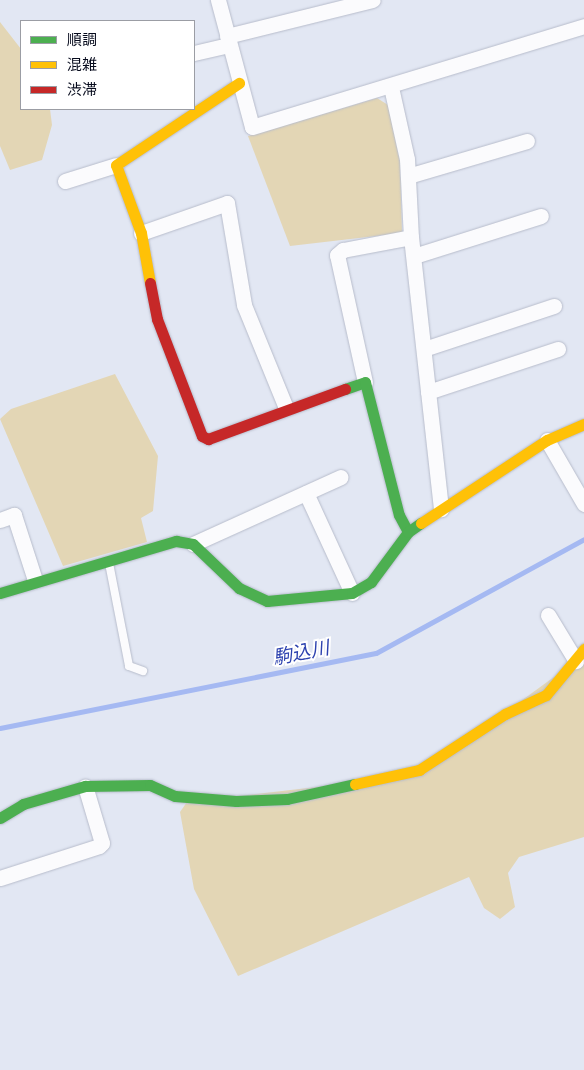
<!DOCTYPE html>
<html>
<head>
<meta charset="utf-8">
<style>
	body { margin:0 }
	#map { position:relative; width:584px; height:1070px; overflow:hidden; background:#e2e7f3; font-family:Poppins,"Noto Sans JP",sans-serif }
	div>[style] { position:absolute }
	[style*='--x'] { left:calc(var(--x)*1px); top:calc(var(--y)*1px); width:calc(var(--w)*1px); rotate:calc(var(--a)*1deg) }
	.green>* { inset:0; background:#e3d6b5 }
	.stream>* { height:5px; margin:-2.5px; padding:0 2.5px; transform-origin:2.5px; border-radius:2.5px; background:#a5b9f2 }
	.roads { filter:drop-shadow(0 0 1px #b7bccb) drop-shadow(0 0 1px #b7bccb) }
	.lane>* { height:8px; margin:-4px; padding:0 4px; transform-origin:4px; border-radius:4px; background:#fbfbfd }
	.street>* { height:15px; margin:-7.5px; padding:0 7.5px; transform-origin:7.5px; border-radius:7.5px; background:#fbfbfd }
	.fast>* { height:11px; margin:-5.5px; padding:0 5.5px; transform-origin:5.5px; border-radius:5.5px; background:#4caf50 }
	.slow>* { height:11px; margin:-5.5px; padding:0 5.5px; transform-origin:5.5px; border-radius:5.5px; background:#ffc107 }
	.jam>* { height:11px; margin:-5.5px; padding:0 5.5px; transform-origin:5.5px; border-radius:5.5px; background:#c62828 }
	span { translate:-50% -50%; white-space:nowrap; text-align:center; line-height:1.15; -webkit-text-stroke:4px #fff; paint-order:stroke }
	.water-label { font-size:19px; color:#2d42af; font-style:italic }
	.legend { position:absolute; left:20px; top:20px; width:175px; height:90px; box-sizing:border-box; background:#fff; border:1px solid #9b9da4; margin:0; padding:6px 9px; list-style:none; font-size:15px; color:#060a1c }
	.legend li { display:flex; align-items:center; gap:10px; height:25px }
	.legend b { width:25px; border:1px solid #9b9da4 }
</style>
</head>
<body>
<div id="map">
	<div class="green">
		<div style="clip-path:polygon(0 22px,21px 49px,21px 109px,50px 109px,52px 125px,42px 160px,10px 170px,0 146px)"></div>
		<div style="clip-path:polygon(377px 98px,388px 105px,400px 162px,402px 233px,290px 246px,248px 136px)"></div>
		<div style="clip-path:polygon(115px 374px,158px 456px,153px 511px,141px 518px,147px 542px,63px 566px,0 419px,11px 409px)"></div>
		<div style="clip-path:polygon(584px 655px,584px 837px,519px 857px,508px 873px,515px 907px,500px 919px,484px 908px,469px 877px,238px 976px,194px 889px,180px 812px,187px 802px,420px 775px)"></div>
	</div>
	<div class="stream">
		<div style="--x:0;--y:728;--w:383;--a:-11.3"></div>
		<div style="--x:376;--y:653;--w:237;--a:-28.7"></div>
	</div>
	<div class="roads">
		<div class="lane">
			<div style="--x:109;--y:563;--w:105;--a:79"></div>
			<div style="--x:129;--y:666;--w:15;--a:20"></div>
		</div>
		<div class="street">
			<div style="--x:218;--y:0;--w:131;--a:75"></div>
			<div style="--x:252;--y:127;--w:347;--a:-16.9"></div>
			<div style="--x:227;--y:36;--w:150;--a:-13.9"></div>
			<div style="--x:194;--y:53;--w:36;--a:-13"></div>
			<div style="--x:391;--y:87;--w:74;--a:77.5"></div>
			<div style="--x:407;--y:159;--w:78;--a:87.1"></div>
			<div style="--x:411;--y:237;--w:274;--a:83.7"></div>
			<div style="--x:408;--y:176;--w:124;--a:-16.4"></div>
			<div style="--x:65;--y:181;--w:53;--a:-17.4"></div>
			<div style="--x:141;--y:233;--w:91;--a:-19.2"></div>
			<div style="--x:227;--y:203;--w:103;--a:80.5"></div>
			<div style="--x:244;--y:305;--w:111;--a:67.8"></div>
			<div style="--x:414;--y:256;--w:133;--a:-17.5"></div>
			<div style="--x:424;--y:349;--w:137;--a:-18.3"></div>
			<div style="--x:365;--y:382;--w:130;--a:-102.4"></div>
			<div style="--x:337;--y:255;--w:8;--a:-40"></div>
			<div style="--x:343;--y:250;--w:69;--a:-10.8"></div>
			<div style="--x:428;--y:392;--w:137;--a:-18.3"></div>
			<div style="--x:547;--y:440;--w:74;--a:60"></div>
			<div style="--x:306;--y:493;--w:110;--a:65.3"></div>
			<div style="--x:0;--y:520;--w:15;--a:-20"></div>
			<div style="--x:14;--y:515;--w:68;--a:72.1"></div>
			<div style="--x:193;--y:544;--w:162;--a:-24.4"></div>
			<div style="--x:548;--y:615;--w:54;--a:58.7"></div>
			<div style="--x:0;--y:878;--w:104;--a:-17.9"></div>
			<div style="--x:99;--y:846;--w:4;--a:-45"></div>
			<div style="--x:102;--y:843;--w:59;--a:-106.6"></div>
		</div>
		<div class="fast">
			<div style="--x:345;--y:389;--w:21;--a:-19"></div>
			<div style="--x:365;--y:382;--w:137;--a:75.7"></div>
			<div style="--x:399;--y:515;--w:19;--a:62"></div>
			<div style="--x:0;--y:593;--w:184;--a:-16.5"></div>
			<div style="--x:176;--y:541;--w:17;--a:10"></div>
			<div style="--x:193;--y:544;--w:64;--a:43.7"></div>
			<div style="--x:239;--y:588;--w:31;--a:25"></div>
			<div style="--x:267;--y:601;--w:85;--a:-5.4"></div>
			<div style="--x:352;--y:593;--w:22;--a:-30"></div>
			<div style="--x:371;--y:582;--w:62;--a:-53.5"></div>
			<div style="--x:408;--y:532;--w:16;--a:-35"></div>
			<div style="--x:0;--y:818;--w:27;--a:-31"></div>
			<div style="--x:23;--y:804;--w:65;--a:-16.2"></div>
			<div style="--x:85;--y:786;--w:65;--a:-0.9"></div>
			<div style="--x:150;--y:785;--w:27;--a:24"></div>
			<div style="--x:175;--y:796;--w:61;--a:4.7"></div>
			<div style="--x:236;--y:801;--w:51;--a:-2.2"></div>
			<div style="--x:287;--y:799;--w:70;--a:-12.4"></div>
		</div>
		<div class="slow">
			<div style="--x:150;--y:283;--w:51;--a:-100.2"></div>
			<div style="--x:141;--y:233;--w:72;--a:-110.2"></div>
			<div style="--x:116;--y:165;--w:148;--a:-33.7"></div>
			<div style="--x:421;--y:523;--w:151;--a:-33.4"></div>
			<div style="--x:547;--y:440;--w:40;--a:-23.4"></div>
			<div style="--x:355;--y:784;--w:66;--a:-12.3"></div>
			<div style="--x:419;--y:770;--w:103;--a:-33.1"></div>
			<div style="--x:505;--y:714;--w:45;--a:-24.9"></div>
			<div style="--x:546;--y:695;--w:60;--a:-50.4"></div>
		</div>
		<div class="jam">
			<div style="--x:150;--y:283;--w:37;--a:79"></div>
			<div style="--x:157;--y:319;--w:125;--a:69"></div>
			<div style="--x:202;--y:436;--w:7;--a:27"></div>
			<div style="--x:208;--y:439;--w:146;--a:-20.1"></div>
		</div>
	</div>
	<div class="water-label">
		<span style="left:301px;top:653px;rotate:-11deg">駒込川</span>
	</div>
	<ul class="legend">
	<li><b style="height:6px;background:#4caf50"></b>順調</li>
	<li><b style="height:6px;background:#ffc107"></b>混雑</li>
	<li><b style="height:6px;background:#c62828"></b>渋滞</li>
	</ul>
</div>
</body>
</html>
